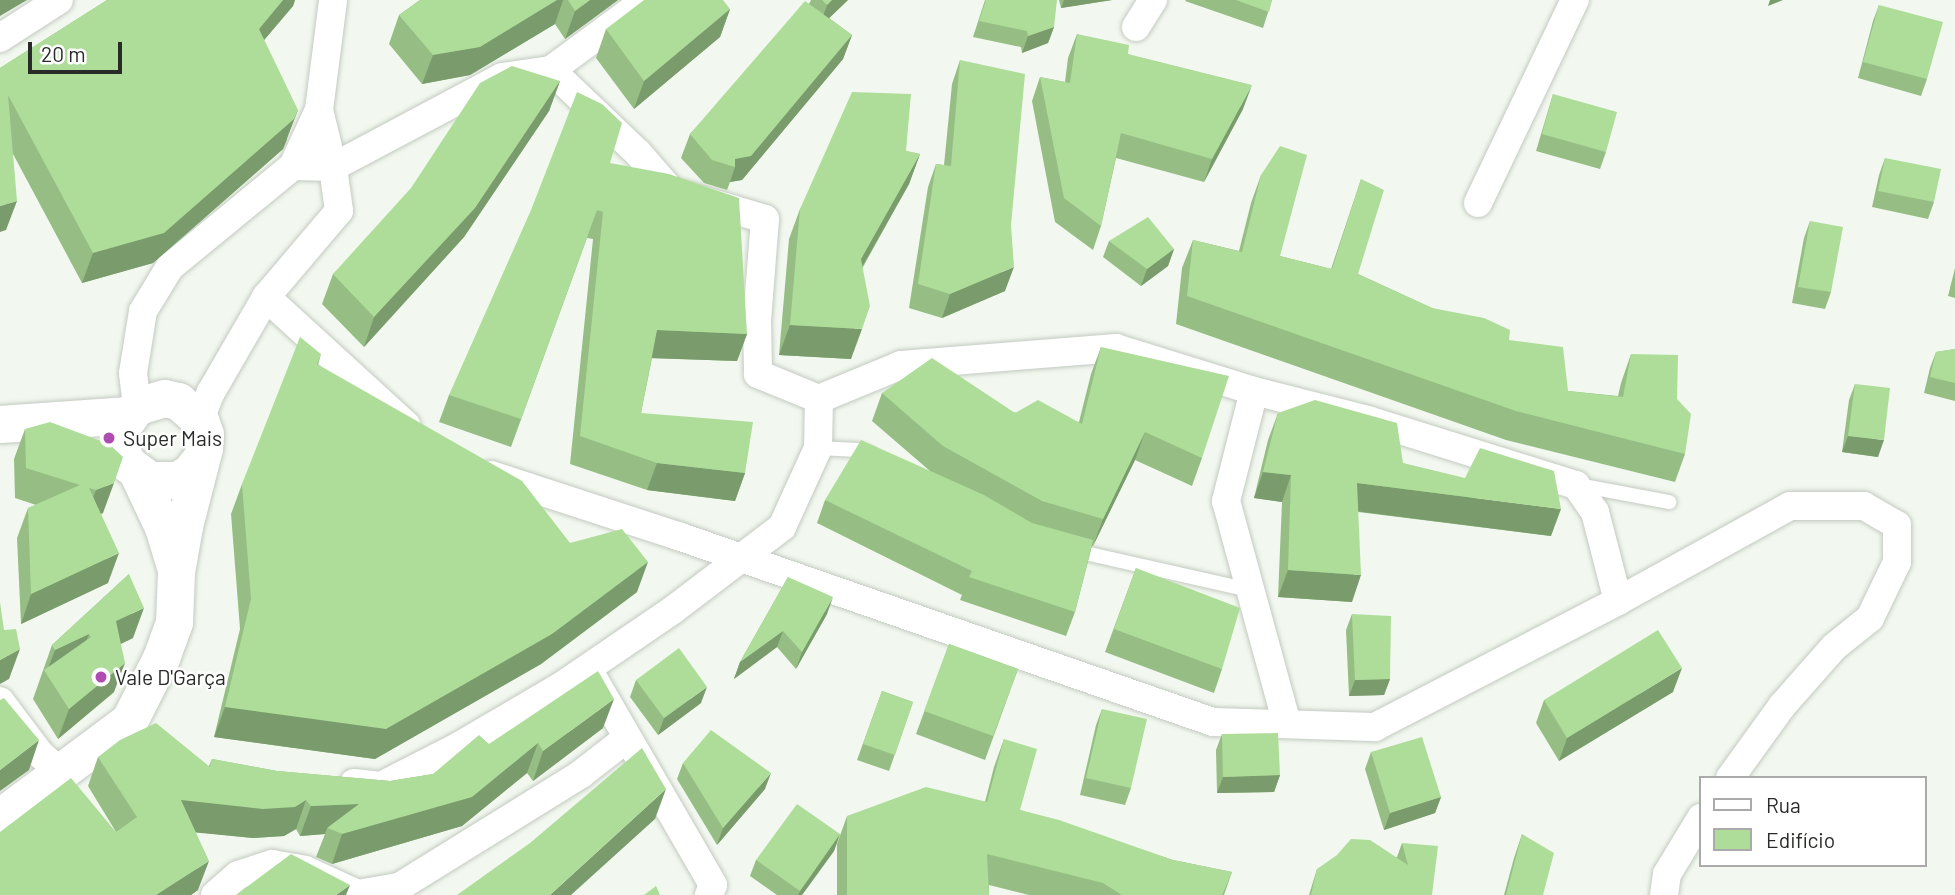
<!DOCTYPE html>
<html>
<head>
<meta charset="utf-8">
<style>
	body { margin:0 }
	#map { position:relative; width:1955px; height:895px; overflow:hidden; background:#f2f8ef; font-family:Barlow,sans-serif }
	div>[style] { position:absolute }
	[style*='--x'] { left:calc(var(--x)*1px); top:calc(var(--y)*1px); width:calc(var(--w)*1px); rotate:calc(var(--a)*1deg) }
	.roads { filter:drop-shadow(0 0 2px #c3cac1) drop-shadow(0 0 2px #c3cac1) }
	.service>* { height:14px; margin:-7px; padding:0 7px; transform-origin:7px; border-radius:7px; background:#fff }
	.minor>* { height:28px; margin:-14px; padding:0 14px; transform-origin:14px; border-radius:14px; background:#fff }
	.tertiary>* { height:37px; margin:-18.5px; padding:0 18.5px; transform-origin:18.5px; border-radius:18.5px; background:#fff }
	.wall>* { inset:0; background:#96be84 }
	.shaded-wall>* { inset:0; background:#7a9b6c }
	.building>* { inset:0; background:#aedd9a }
	.dots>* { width:19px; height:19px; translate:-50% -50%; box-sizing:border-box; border:4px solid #fff; border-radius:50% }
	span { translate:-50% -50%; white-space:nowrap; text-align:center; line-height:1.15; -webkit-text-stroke:5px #fff; paint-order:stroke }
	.poi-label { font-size:21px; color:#282b27 }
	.left { translate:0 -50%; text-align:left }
	.legend { position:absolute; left:1699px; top:776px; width:228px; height:91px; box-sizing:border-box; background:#fff; border:2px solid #a9aaa9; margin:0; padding:9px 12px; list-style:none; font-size:21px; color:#282b27 }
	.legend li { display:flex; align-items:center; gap:14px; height:35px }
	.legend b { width:35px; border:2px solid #a9aaa9 }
	.scale { position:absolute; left:28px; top:42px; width:94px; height:32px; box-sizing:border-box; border:4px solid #282b27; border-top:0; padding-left:9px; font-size:21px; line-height:24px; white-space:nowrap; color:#282b27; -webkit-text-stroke:5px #fff; paint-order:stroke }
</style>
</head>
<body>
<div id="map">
	<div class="roads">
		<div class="service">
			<div style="--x:818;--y:448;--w:40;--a:2.9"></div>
			<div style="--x:858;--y:450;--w:14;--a:25"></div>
			<div style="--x:1578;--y:485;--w:93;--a:10.6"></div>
			<div style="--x:1072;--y:550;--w:182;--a:12.7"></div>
		</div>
		<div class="minor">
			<div style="--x:1136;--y:27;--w:32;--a:-58"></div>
			<div style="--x:0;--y:38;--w:70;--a:-32.8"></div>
			<div style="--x:551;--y:70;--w:120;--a:43.7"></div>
			<div style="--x:638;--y:153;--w:50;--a:49"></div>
			<div style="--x:671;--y:191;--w:98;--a:16.6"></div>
			<div style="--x:765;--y:219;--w:101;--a:94.5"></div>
			<div style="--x:757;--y:320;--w:54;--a:88.9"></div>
			<div style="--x:758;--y:374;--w:66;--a:22.3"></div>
			<div style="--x:293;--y:166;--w:40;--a:1.4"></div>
			<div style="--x:333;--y:167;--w:191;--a:-28"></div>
			<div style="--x:502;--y:77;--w:49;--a:-8.1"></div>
			<div style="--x:551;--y:70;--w:118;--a:-36.4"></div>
			<div style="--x:1478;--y:203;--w:225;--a:-64.5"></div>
			<div style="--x:266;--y:297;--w:190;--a:42.4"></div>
			<div style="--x:1254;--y:391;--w:118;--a:14.3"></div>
			<div style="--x:1368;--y:420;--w:218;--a:17.4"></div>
			<div style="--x:1576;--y:485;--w:33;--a:55"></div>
			<div style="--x:1595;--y:512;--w:92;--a:75.5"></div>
			<div style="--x:137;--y:406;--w:33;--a:-97"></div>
			<div style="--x:133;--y:373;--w:63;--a:-80.8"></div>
			<div style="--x:143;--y:311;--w:52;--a:-58.5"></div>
			<div style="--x:170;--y:267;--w:159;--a:-39.4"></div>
			<div style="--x:293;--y:166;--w:62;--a:-65.1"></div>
			<div style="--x:319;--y:110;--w:111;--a:-82.7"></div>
			<div style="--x:200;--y:420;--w:30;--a:-69"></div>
			<div style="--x:211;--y:392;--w:110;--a:-59.9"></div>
			<div style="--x:266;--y:297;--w:113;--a:-49.7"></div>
			<div style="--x:339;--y:211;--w:44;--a:-97.8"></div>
			<div style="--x:333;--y:167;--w:59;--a:-103.8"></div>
			<div style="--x:491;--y:475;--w:197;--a:18.1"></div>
			<div style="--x:678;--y:536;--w:566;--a:19.17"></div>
			<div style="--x:1213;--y:722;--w:162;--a:1.8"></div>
			<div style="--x:1375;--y:727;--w:274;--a:-27.4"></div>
			<div style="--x:1618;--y:601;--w:196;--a:-28.9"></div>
			<div style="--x:1790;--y:506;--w:74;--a:0"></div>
			<div style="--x:1864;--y:506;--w:38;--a:30"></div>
			<div style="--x:1897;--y:525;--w:37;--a:90"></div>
			<div style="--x:1897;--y:562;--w:62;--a:115.7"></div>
			<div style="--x:1870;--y:618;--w:46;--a:141.1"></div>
			<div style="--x:1834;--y:647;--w:79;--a:131.4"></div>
			<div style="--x:1782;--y:706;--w:89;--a:125.8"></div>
			<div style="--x:592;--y:676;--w:241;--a:59.9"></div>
			<div style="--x:713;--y:885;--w:11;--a:112"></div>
			<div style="--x:0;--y:701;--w:66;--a:53"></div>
			<div style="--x:40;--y:754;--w:25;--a:42"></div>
			<div style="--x:354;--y:783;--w:27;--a:6"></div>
			<div style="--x:381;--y:786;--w:88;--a:-27.1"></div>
			<div style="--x:459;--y:746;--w:121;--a:-30.4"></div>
			<div style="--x:563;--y:685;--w:133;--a:-34.3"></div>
			<div style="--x:673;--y:610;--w:137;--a:-37.3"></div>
			<div style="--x:782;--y:527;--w:87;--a:-65.5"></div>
			<div style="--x:818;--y:448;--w:49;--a:-88.8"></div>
			<div style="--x:819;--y:399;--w:89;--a:-22.5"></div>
			<div style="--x:901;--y:365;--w:216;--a:-4.5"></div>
			<div style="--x:1116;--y:348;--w:145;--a:17.3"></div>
			<div style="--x:1254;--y:391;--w:114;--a:104.3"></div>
			<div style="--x:1226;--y:501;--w:231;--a:74.7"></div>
			<div style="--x:215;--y:895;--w:30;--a:-41"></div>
			<div style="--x:238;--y:875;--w:36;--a:-18"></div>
			<div style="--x:272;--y:864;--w:34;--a:10"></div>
			<div style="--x:305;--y:870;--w:58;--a:24.4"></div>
			<div style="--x:358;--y:894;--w:42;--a:-9.7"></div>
			<div style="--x:399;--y:887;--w:214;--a:-31.8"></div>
			<div style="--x:581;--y:774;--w:57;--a:-37.9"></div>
			<div style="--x:1664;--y:895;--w:21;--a:-82"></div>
			<div style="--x:1667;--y:874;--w:66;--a:-58.7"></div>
		</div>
		<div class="tertiary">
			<div style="--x:0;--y:424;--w:128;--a:-4"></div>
			<div style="--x:138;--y:474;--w:59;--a:64.7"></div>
			<div style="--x:163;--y:527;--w:39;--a:73"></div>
			<div style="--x:0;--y:817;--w:161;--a:-36.7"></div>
			<div style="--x:129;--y:721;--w:71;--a:-63.1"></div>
			<div style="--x:161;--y:658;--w:38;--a:-70"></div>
			<div style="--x:174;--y:622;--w:50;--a:-87.7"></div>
			<div style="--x:176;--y:572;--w:47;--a:-80.1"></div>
			<div style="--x:184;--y:526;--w:81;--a:-75.6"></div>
			<div style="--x:204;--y:448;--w:14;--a:-86"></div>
			<div style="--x:205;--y:434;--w:15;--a:-110"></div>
			<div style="--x:200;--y:420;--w:29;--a:-139"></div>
			<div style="--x:178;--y:401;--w:14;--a:-168"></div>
			<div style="--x:164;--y:398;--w:28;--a:163"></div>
			<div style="--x:137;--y:406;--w:29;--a:126"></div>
			<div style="--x:120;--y:429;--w:24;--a:85"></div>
			<div style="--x:122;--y:453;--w:13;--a:61"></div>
			<div style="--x:128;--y:464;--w:26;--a:37"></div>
			<div style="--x:149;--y:480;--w:28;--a:0"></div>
			<div style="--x:177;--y:480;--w:14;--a:-30"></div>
			<div style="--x:189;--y:473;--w:16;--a:-50"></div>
		</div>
	</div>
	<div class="wall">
		<div style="clip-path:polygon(107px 0,295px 0,293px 6px,264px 40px,287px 140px,283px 149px,153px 263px,82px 283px,13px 154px,6px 230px,0 68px)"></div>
		<div style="clip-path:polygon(420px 0,618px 0,565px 39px,555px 24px,470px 75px,422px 84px,389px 44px,399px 15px)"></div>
		<div style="clip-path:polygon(811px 0,848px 0,829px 18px,852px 35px,843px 59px,742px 180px,730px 182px,727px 190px,704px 183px,681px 158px,690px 134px,809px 4px)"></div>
		<div style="clip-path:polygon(985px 0,1054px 27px,1048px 43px,1022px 53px,1021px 47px,973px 37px)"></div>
		<div style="clip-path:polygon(1059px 0,1112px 0,1061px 8px)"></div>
		<div style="clip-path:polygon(1186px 0,1272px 0,1263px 28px,1185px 1px)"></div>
		<div style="clip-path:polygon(1879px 5px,1927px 79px,1921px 96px,1858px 78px,1873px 21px)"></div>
		<div style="clip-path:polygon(730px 9px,720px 37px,634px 109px,596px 58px,606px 29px)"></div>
		<div style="clip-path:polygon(1077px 34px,1128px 54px,1243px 109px,1204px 182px,1116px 158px,1101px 226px,1093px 250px,1055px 222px,1032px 101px,1040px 77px,1065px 82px,1068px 58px)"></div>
		<div style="clip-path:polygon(960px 60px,1005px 291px,942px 318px,909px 308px,928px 187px,936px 164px,944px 165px,952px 84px)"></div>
		<div style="clip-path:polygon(560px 81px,549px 111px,464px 237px,364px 347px,322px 304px,333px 274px)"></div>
		<div style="clip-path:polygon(1553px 94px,1606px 152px,1600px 169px,1536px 151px)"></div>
		<div style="clip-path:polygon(906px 151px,920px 154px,909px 184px,863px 267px,851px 359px,779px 355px,789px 239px,800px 209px)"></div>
		<div style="clip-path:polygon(1885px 158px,1934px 202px,1928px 219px,1872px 207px,1879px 175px)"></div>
		<div style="clip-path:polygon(610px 163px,747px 334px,737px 361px,652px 358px,641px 413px,745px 473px,735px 501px,647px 490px,570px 464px,593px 239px,587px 238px,511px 447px,439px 422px,449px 395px)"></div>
		<div style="clip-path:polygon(1261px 175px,1280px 256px,1331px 269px,1361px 179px,1358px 274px,1432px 308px,1509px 340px,1568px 391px,1618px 396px,1621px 383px,1631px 354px,1677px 399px,1685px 454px,1675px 482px,1506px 440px,1176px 324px,1182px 268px,1193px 240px,1239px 251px,1251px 203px)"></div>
		<div style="clip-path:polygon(1810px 221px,1831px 292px,1825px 309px,1792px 303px,1804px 238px)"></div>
		<div style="clip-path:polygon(1109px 241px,1174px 249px,1168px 266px,1141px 286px,1103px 257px)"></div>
		<div style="clip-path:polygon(1955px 268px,1955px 298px,1948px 296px)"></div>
		<div style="clip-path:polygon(1101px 347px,1202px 458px,1192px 486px,1135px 460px,1093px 546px,1092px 546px,1075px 612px,1066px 636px,960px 600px,962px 595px,817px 523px,825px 500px,930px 471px,872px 421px,882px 393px,1079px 422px,1091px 374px)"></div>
		<div style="clip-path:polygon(1955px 349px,1955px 401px,1924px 393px,1930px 368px,1936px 352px)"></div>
		<div style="clip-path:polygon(321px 354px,318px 365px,570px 543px,637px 592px,541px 664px,375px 759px,214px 737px,240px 629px,231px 514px,242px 484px)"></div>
		<div style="clip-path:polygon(1855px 384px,1878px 457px,1842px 452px,1849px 400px)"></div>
		<div style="clip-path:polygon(1278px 413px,1403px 463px,1551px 536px,1358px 512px,1352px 602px,1278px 597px,1282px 502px,1254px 498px,1268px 440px)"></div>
		<div style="clip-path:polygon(25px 429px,109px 444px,103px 513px,101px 514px,108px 583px,21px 624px,17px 538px,28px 508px,36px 505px,15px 498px,14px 459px)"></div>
		<div style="clip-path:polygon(1136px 568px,1222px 669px,1214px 693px,1105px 652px)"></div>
		<div style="clip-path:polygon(129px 574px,133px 638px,121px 644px,114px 692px,58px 739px,33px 699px,52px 645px)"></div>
		<div style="clip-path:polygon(788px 577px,827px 614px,796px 669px,777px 647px,734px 679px,740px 662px)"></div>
		<div style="clip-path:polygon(1352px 614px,1390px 679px,1384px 695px,1349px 696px,1346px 630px)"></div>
		<div style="clip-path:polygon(949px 644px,1018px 669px,985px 760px,916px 734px)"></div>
		<div style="clip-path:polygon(636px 680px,701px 703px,658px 735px,630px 697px)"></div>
		<div style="clip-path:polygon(882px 691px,913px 702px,889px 771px,857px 760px)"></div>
		<div style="clip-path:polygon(1673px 692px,1559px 761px,1536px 723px,1544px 700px)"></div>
		<div style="clip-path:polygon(1102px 709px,1131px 788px,1125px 805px,1080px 795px,1096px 725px)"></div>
		<div style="clip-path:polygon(603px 728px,533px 781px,527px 773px,462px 826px,332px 864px,316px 857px,325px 834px,300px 836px,296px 829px,284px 836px,253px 838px,196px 832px,198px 890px,191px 895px,0 895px,116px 832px,88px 786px,98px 757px,209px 766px,212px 759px,277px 771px,390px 781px,433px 774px,489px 744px)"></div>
		<div style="clip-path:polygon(1222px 734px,1280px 775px,1274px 792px,1217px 793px,1216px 750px)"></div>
		<div style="clip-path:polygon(1004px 739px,1020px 810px,1173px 860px,1232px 872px,1224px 895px,1029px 895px,989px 885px,989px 895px,837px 895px,837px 844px,847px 816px,985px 802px,994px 767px)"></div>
		<div style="clip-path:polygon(1371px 752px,1441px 797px,1435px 813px,1384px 830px,1365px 769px)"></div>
		<div style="clip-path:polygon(683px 763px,765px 789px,717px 845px,677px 779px)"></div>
		<div style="clip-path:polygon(840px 834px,834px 851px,802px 895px,777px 895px,750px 876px,756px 860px)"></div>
		<div style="clip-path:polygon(1522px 834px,1543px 895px,1504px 895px,1514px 858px)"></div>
		<div style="clip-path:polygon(1402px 843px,1432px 895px,1309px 895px,1317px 869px,1397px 857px)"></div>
	</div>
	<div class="shaded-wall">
		<div style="clip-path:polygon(0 0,27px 0,0 16px)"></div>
		<div style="clip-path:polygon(283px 0,295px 0,293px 6px,248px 59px,259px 29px)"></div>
		<div style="clip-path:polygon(557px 0,563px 0,555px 24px,470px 75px,422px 84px,433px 55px)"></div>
		<div style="clip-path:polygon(590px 0,618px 0,565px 39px,575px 11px)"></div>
		<div style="clip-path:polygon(832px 0,848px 0,819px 28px,827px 5px)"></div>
		<div style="clip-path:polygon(1064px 0,1112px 0,1061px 8px)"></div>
		<div style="clip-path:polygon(1770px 0,1783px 0,1768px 6px)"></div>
		<div style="clip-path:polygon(730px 9px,720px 37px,634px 109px,644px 81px)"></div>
		<div style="clip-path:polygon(1054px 27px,1048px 43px,1022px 53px,1028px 36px)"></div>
		<div style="clip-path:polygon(852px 35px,843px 59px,742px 180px,730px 182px,735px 167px,735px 159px)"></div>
		<div style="clip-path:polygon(560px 81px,549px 111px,464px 237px,364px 347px,374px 317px)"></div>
		<div style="clip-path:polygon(1252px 85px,1243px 109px,1204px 182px,1212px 159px)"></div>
		<div style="clip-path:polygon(298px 110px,283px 149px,153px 263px,82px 283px,93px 253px)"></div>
		<div style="clip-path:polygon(920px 154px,909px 184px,850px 288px,861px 259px)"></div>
		<div style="clip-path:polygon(17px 201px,6px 230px,0 232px,0 206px)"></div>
		<div style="clip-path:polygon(1174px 249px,1168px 266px,1141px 286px,1147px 269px)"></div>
		<div style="clip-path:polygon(1014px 267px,1005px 291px,942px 318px,950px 294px)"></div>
		<div style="clip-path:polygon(790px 325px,862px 329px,851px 359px,779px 355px)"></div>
		<div style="clip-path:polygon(657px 330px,747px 334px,737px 361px,647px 358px)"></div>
		<div style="clip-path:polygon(1145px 432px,1135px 460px,1093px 546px,1103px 519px)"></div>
		<div style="clip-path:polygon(1848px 436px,1884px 440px,1878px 457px,1842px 452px)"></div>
		<div style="clip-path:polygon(657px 463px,745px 473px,735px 501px,647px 490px)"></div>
		<div style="clip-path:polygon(1263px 472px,1291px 475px,1282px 502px,1254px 498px)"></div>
		<div style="clip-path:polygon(114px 483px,103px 513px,85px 520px,96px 490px)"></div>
		<div style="clip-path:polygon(1357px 483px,1561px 509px,1551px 536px,1347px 510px)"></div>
		<div style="clip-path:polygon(119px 553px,108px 583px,21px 624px,31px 594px)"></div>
		<div style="clip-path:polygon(648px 562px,637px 592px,541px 664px,375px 759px,214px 737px,225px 707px)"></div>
		<div style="clip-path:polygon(1288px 570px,1361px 575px,1352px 602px,1278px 597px)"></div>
		<div style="clip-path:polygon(833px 597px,827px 614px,796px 669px,802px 652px)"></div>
		<div style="clip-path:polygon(144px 608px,133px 638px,105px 651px,116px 621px)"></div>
		<div style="clip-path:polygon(783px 631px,777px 647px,734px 679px,740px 662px)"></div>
		<div style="clip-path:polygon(89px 634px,78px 664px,46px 674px,55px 650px)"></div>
		<div style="clip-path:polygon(20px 649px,9px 679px,0 684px,0 660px)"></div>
		<div style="clip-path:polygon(125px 663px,114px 692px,58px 739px,69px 709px)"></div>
		<div style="clip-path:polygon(1682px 668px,1673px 692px,1559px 761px,1567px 738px)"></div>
		<div style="clip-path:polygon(1390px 679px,1384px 695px,1349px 696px,1355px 680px)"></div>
		<div style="clip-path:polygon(707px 687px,701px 703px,658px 735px,664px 718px)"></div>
		<div style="clip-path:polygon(614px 699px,603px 728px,533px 781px,543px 751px)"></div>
		<div style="clip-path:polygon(39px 740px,29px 770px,0 791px,0 770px)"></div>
		<div style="clip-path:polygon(538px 743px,527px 773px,462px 826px,332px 864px,342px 834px,327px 828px,325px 834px,300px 836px,311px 806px,359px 804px)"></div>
		<div style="clip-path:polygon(771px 773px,765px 789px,717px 845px,723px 828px)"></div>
		<div style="clip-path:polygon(1280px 775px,1274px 792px,1217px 793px,1223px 777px)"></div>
		<div style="clip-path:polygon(666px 789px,655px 819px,571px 895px,550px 895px)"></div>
		<div style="clip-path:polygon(1441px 797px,1435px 813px,1384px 830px,1390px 813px)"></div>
		<div style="clip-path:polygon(181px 800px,306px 800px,296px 829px,284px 836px,253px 838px,170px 830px)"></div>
		<div style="clip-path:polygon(840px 834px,834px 851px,802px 895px,798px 895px,800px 891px)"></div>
		<div style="clip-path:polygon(209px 861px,198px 890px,191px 895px,156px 895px)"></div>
		<div style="clip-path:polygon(350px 885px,346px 895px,336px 895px)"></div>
	</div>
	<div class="building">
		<div style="clip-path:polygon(107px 0,283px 0,259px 29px,298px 110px,294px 119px,164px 233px,93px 253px,8px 95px,17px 201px,0 206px,0 68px)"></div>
		<div style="clip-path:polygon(420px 0,557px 0,480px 47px,433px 55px,399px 15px)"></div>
		<div style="clip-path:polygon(568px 0,590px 0,575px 11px)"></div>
		<div style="clip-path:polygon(644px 0,723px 0,730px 9px,644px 81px,606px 29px)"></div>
		<div style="clip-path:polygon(822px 0,832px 0,827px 5px)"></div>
		<div style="clip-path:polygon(986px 0,1057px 0,1054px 27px,1028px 36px,1027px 31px,979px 21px)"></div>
		<div style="clip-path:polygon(1236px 0,1272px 0,1269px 12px)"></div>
		<div style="clip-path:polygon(805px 1px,852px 35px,751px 156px,735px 159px,735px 167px,712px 160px,690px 134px)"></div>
		<div style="clip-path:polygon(1879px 5px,1943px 22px,1927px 79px,1863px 62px)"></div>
		<div style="clip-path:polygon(1077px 34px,1129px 45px,1128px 54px,1252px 85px,1212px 159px,1121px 133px,1101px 226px,1064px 198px,1040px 77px,1070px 83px)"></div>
		<div style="clip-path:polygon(960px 60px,1025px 74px,1011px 225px,1014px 267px,950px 294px,918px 284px,936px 164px,951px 166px)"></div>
		<div style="clip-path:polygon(512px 66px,560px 81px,475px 208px,374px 317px,333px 274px,411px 188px,480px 83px)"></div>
		<div style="clip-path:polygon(577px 92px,602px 104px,622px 123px,610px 163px,669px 174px,739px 198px,747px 334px,657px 330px,641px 413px,753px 422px,745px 473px,657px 463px,580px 436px,603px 212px,597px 210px,521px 419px,449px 395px,531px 210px)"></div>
		<div style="clip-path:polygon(852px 92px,911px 94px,906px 151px,920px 154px,861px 259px,870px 306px,862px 329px,790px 325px,800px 209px)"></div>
		<div style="clip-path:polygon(1553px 94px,1617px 112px,1606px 152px,1542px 134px)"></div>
		<div style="clip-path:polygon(1280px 146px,1307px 155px,1280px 256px,1332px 269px,1361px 179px,1384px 190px,1358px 274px,1432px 308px,1484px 318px,1510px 330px,1509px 340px,1563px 347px,1568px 391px,1623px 397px,1631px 354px,1678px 355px,1677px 399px,1691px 414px,1685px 454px,1516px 411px,1187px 296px,1193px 240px,1242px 252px,1261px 175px)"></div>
		<div style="clip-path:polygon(1885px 158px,1941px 169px,1934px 202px,1878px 191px)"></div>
		<div style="clip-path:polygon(1148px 217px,1174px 249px,1147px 269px,1109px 241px)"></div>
		<div style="clip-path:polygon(1810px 221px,1843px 227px,1831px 292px,1798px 287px)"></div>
		<div style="clip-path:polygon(300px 337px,321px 354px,317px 364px,522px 481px,570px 543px,622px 529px,648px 562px,552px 634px,386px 729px,225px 707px,251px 599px,242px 484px)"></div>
		<div style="clip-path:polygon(1101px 347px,1229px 376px,1202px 458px,1145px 432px,1103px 519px,1042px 501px,943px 446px,882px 393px,932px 358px,1015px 413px,1038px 400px,1082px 424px)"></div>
		<div style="clip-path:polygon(1955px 349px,1955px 383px,1930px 377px,1936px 352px)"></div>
		<div style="clip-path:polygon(1855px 384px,1890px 388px,1884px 440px,1848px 436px)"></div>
		<div style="clip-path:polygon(1315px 400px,1397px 423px,1403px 463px,1465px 478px,1480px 448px,1554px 471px,1561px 509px,1357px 483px,1361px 575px,1288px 570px,1291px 475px,1263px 472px,1278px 413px)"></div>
		<div style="clip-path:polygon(50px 422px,109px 444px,123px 457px,114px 483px,96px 490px,89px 488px,119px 553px,31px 594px,28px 508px,80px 485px,26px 468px,25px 429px)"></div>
		<div style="clip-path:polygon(861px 440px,984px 495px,1032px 523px,1093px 540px,1075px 612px,969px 577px,972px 571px,825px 500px)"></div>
		<div style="clip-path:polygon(1136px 568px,1240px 608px,1222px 669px,1114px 629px)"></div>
		<div style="clip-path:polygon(129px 574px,144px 608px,116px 621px,125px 663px,69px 709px,44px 670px,91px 637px,89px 634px,55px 650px,52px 645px)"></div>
		<div style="clip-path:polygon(788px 577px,833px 597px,802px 652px,783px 631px,740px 662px)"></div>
		<div style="clip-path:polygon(0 602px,4px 630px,16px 629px,20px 649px,0 660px)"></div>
		<div style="clip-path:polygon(1352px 614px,1391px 616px,1390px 679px,1355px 680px)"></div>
		<div style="clip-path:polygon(1658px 630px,1682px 668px,1567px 738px,1544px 700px)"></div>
		<div style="clip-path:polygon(949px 644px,1018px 669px,993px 736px,924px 711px)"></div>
		<div style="clip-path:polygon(679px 648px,707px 687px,664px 718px,636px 680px)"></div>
		<div style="clip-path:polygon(598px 671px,614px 699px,543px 751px,538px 743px,472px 797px,342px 834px,327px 828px,359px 804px,311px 806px,306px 800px,295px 807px,263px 809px,181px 800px,209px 861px,156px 895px,0 895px,0 832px,71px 778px,116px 832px,137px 817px,98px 757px,120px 740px,156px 723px,210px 767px,212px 759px,277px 771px,390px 781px,433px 774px,479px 735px,489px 744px)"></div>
		<div style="clip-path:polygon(882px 691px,913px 702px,895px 755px,863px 744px)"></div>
		<div style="clip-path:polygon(4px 698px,39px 740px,0 770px,0 700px)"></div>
		<div style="clip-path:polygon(1102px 709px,1147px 719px,1131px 788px,1086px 778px)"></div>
		<div style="clip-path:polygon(711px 730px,771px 773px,723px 828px,683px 763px)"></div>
		<div style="clip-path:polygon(1278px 733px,1280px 775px,1223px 777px,1222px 734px)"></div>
		<div style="clip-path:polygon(1422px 737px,1441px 797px,1390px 813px,1371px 752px)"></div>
		<div style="clip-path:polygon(1004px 739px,1037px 749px,1020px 810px,1059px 820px,1173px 860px,1232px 872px,1222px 895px,1122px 895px,1103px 883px,987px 854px,989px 895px,847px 895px,847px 816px,926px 787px,987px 802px)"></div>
		<div style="clip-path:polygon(642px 748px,666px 789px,550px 895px,457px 895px,530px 843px)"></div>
		<div style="clip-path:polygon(797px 804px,840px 834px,800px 891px,756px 860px)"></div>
		<div style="clip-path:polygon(1522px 834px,1554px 853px,1543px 895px,1506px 895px)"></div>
		<div style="clip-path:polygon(1351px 839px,1370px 840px,1408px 865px,1402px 843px,1438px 846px,1432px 895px,1311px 895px,1317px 869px,1337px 855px)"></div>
		<div style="clip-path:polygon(291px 854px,350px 885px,336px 895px,236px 895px)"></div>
		<div style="clip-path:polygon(656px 886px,660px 895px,644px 895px)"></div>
	</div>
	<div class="dots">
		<div style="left:109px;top:438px;background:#af4cb2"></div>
		<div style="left:101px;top:677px;background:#af4cb2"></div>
	</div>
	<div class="poi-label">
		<span class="left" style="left:123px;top:438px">Super Mais</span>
		<span class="left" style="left:115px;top:677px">Vale D'Garça</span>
	</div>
	<ul class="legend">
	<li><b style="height:9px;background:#fff"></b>Rua</li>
	<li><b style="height:19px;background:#aedd9a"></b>Edifício</li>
	</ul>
	<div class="scale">20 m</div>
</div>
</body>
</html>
